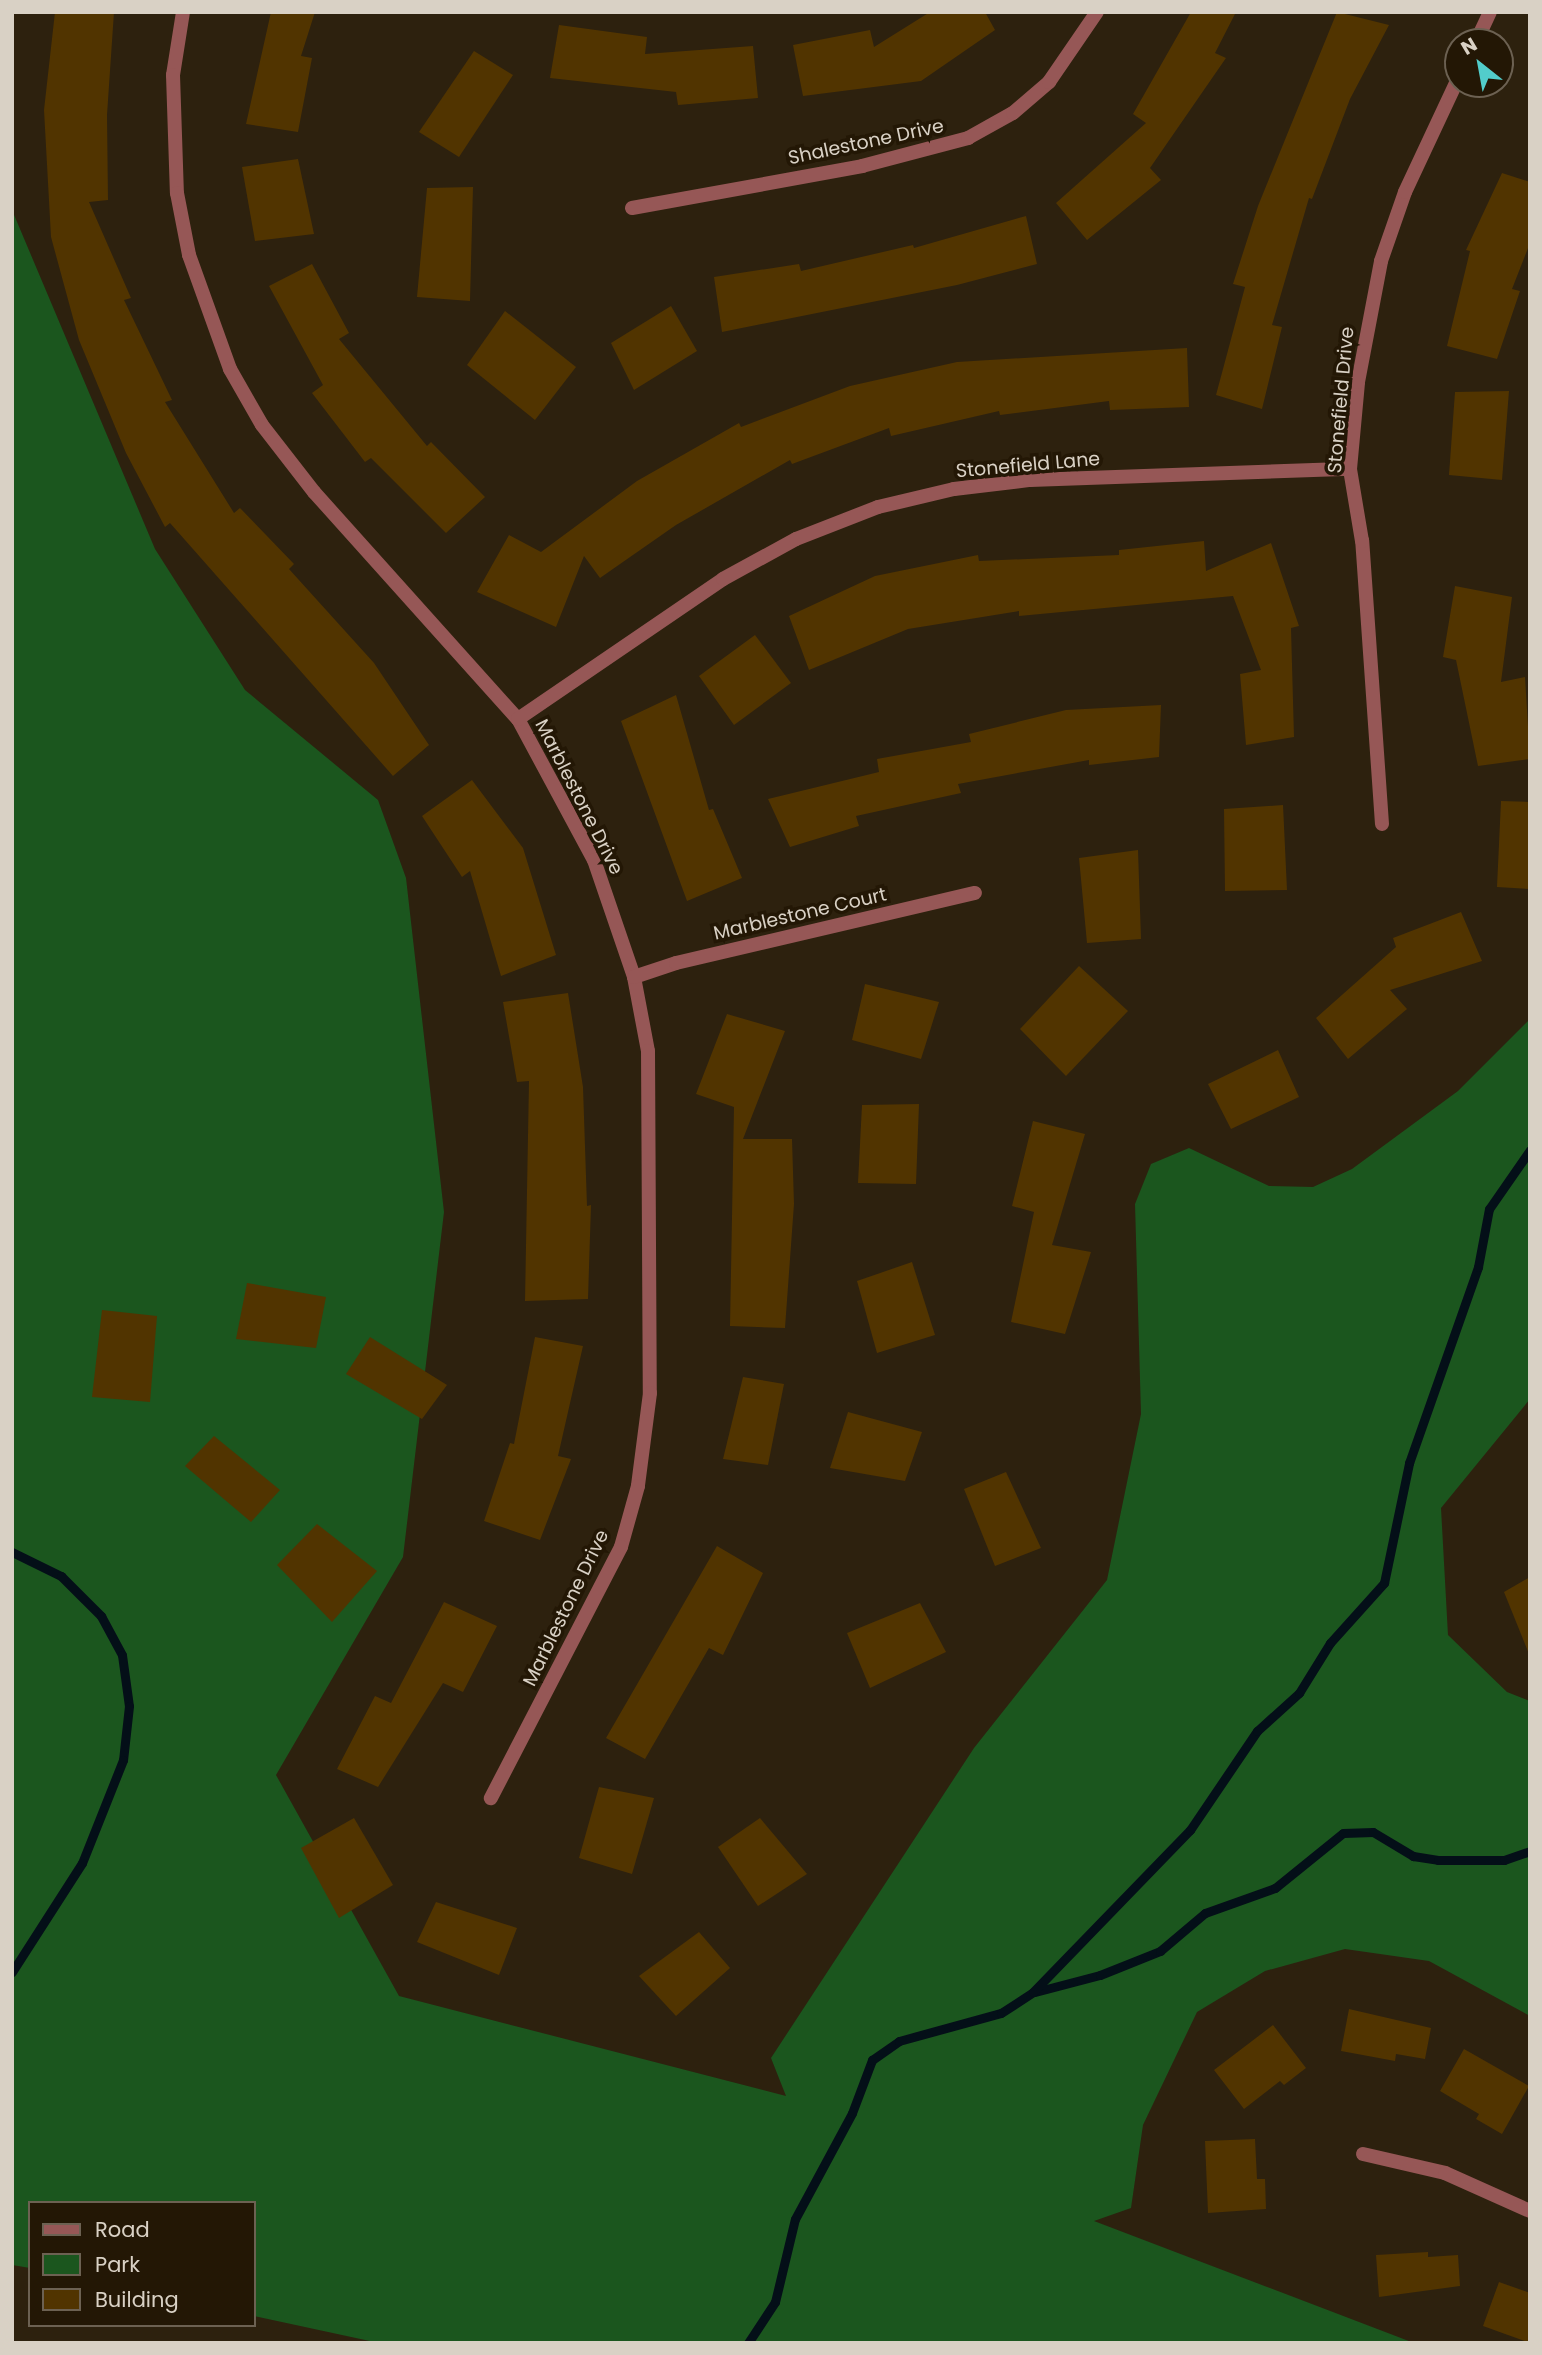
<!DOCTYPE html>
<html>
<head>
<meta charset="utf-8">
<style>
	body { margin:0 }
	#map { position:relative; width:1542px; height:2355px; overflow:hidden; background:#2d210e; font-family:Poppins,sans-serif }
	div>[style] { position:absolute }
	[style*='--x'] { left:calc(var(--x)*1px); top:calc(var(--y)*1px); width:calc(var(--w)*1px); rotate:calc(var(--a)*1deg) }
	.green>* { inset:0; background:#1b561e }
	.stream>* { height:9px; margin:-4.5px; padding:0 4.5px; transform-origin:4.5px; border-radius:4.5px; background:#040f18 }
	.building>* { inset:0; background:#513400 }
	.minor>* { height:14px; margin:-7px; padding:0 7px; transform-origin:7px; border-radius:7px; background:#965756 }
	span { translate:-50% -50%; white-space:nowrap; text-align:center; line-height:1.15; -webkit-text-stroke:7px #231705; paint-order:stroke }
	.street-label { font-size:19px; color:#d9d1c5 }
	.frame { position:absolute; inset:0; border:14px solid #d9d1c5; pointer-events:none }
	.legend { position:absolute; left:28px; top:2201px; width:228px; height:126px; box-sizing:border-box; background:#231705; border:2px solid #6c6152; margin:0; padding:9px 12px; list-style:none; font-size:21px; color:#d9d1c5 }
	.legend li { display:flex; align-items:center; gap:14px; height:35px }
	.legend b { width:35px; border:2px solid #6c6152 }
	.north { position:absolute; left:1444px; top:28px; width:70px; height:70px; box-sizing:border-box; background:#231705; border:2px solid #6c6152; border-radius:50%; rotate:329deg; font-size:19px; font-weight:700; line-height:28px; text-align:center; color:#d9d1c5 }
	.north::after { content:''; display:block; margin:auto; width:24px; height:32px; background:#52cdcb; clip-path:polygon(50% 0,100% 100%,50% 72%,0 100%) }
</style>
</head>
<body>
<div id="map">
	<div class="green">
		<div style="clip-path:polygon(12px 210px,155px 549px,245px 690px,378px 800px,406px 878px,444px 1212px,403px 1557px,276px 1775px,399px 1996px,786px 2096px,771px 2058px,974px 1748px,1107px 1580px,1141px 1414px,1135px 1204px,1151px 1164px,1189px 1148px,1269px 1186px,1313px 1187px,1352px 1169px,1458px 1091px,1530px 1019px,1530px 1399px,1441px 1508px,1448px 1635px,1507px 1692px,1530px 1701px,1530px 2016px,1429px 1961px,1345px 1949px,1265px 1971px,1197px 2012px,1143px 2125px,1131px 2208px,1094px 2221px,1414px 2343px,379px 2343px,254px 2316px,254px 2203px,30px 2203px,30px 2268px,12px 2265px)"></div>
	</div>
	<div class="stream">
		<div style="--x:12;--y:1552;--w:55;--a:26.1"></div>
		<div style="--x:61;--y:1576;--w:57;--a:45"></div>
		<div style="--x:101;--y:1616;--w:44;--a:61.7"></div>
		<div style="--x:122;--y:1655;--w:51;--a:82.2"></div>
		<div style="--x:129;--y:1706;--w:54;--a:96.3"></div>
		<div style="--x:123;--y:1760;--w:111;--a:111.7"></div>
		<div style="--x:82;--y:1863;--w:130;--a:122.7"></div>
		<div style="--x:1035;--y:1992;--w:67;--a:-14.7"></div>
		<div style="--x:1100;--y:1975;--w:65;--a:-21.8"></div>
		<div style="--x:1160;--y:1951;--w:59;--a:-40.2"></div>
		<div style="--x:1205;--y:1913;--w:74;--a:-19.7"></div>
		<div style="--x:1275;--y:1888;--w:87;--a:-39"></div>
		<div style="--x:1343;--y:1833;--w:30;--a:-2"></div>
		<div style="--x:1373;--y:1832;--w:47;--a:31"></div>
		<div style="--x:1413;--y:1856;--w:25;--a:9"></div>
		<div style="--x:1438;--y:1860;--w:66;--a:0"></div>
		<div style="--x:1504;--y:1860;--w:28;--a:-19"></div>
		<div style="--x:748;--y:2343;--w:49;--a:-56.6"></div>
		<div style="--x:775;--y:2302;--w:85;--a:-76.5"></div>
		<div style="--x:795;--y:2219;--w:120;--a:-61.7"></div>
		<div style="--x:852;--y:2113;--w:57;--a:-69.3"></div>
		<div style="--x:872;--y:2060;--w:33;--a:-35"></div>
		<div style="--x:899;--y:2041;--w:106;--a:-15.4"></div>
		<div style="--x:1001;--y:2013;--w:38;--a:-33"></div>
		<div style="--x:1033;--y:1992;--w:226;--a:-45.9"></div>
		<div style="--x:1190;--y:1830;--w:120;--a:-55.9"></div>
		<div style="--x:1257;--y:1731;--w:57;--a:-42.1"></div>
		<div style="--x:1299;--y:1693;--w:59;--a:-58.2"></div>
		<div style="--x:1330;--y:1643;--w:81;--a:-48"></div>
		<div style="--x:1384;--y:1583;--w:123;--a:-78.2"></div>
		<div style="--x:1409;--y:1463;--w:208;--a:-70.6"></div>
		<div style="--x:1478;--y:1267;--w:59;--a:-79.3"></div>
		<div style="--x:1489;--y:1209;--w:72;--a:-55.2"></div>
	</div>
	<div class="building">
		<div style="clip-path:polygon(55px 12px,114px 12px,107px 115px,108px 200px,89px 202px,131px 298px,124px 300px,172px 400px,165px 402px,234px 513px,240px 508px,294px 564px,289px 569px,374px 663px,429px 745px,393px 776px,170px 523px,165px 527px,126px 453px,79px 340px,51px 237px,44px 110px)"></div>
		<div style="clip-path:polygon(271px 12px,315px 12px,301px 56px,312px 58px,298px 132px,246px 124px)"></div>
		<div style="clip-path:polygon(930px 12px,985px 12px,995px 30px,921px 81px,803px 96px,793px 45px,870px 30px,874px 47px)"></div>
		<div style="clip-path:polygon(1191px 12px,1236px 12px,1215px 53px,1226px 58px,1150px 168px,1161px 180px,1087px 240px,1056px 203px,1146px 123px,1133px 114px)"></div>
		<div style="clip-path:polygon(1337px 12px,1389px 25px,1350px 99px,1312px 199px,1309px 198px,1272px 325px,1282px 327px,1262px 409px,1216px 395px,1245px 287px,1233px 284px,1258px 206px)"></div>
		<div style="clip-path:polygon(559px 25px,647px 37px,645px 54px,753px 46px,758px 98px,678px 105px,676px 92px,550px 78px)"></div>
		<div style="clip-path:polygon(474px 51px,513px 75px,459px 157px,419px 132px)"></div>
		<div style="clip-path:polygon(298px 159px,314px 234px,255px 241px,242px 167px)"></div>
		<div style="clip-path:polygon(1502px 173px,1530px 182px,1530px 243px,1512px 289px,1520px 291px,1497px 359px,1447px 346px,1470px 251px,1466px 250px)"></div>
		<div style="clip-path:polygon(473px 187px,470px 301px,417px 297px,427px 188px)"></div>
		<div style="clip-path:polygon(1026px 216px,1037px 264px,957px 285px,722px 332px,714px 277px,799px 264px,801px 271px,913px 245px,914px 248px)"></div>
		<div style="clip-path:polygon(312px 264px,349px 333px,339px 339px,427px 446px,431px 442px,485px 497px,446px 533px,371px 458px,365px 462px,312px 393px,323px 385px,269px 286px)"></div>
		<div style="clip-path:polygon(671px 306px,697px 351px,634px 390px,611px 343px)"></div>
		<div style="clip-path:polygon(505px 311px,576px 367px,535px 420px,467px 365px)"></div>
		<div style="clip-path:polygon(1187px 348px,1189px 407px,1110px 410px,1109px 401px,1000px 415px,999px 411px,891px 436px,889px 428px,792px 464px,790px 460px,676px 525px,600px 578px,584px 556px,556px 627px,477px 592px,509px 535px,541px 552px,637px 481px,739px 423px,741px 427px,850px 386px,957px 362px)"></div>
		<div style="clip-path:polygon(1509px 391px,1502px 480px,1449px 475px,1455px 392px)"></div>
		<div style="clip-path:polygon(1204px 541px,1206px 571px,1271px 543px,1299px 626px,1291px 628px,1294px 737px,1246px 745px,1240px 674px,1261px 670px,1233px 596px,1019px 616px,1019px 611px,908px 629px,809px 670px,789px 616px,875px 576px,978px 555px,979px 561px,1119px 555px,1119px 550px)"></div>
		<div style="clip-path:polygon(1455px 586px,1512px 597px,1501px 682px,1525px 677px,1530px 759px,1478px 766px,1456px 660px,1443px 657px)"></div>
		<div style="clip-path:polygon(755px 635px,791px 683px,734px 725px,699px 676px)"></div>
		<div style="clip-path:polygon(676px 695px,709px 810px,713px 809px,742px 878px,687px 901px,621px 721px)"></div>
		<div style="clip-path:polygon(1161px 705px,1159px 757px,1089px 765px,1089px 760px,958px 784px,961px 793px,856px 816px,859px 826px,790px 847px,768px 799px,879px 772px,877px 759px,971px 742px,969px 734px,1066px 710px)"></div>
		<div style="clip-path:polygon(472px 780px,523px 848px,556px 955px,501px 976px,470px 871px,462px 877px,422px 816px)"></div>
		<div style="clip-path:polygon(1501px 801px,1530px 802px,1530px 889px,1497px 887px)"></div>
		<div style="clip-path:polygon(1283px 805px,1287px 890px,1225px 891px,1224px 809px)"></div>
		<div style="clip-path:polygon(1138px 850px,1141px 939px,1087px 943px,1079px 858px)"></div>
		<div style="clip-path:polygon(1461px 912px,1482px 961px,1390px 990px,1407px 1009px,1348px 1059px,1316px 1018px,1396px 947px,1393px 938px)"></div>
		<div style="clip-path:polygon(1079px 966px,1128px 1011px,1066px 1076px,1020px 1029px)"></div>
		<div style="clip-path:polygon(865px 984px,939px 1002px,921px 1059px,852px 1040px)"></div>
		<div style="clip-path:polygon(568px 993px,583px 1087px,587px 1206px,591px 1205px,588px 1299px,525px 1301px,529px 1081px,517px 1082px,503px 1002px)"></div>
		<div style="clip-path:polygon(727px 1014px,785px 1031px,743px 1139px,792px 1139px,794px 1204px,785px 1328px,730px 1326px,734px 1107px,696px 1094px)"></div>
		<div style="clip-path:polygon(1278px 1050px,1299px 1097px,1231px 1129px,1208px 1084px)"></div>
		<div style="clip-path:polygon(919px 1104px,916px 1184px,858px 1183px,862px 1105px)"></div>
		<div style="clip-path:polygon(1033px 1121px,1085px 1134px,1052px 1245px,1091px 1252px,1065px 1334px,1011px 1322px,1034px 1212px,1012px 1206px)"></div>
		<div style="clip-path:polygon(912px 1262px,935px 1335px,877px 1353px,857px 1281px)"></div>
		<div style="clip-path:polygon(247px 1283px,326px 1297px,316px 1348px,236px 1339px)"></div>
		<div style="clip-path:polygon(102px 1310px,157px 1316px,150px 1402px,92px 1397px)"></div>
		<div style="clip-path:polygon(370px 1337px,447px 1385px,422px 1419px,346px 1374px)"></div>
		<div style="clip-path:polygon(535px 1337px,583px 1346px,558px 1456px,571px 1459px,540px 1540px,484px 1521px,510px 1443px,514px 1444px)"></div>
		<div style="clip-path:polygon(743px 1377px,784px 1384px,768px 1465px,723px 1459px)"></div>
		<div style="clip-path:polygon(848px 1412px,922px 1432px,905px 1481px,830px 1468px)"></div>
		<div style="clip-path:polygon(214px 1436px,280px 1490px,251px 1522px,185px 1466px)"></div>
		<div style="clip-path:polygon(1006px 1472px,1041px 1548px,995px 1566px,964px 1489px)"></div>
		<div style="clip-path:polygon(317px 1524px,377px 1571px,332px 1622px,277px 1565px)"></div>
		<div style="clip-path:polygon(717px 1546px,763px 1573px,723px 1655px,709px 1648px,645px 1759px,606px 1738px)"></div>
		<div style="clip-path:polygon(1530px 1577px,1530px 1654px,1529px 1654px,1504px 1592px)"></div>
		<div style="clip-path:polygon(444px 1602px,497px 1626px,463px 1692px,443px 1683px,378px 1787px,337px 1769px,375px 1696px,391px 1703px)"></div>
		<div style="clip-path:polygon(920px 1603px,946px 1652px,870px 1688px,847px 1633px)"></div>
		<div style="clip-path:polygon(599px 1787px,654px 1798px,632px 1874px,579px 1858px)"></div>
		<div style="clip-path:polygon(354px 1818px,393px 1885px,339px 1918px,301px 1848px)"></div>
		<div style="clip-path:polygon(760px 1818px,807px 1874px,758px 1906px,718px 1847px)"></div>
		<div style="clip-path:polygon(436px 1902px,517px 1928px,499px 1975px,417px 1942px)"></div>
		<div style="clip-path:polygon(699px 1932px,730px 1968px,676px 2016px,639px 1976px)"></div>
		<div style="clip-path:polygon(1349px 2009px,1431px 2028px,1425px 2059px,1396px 2054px,1395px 2061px,1341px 2051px)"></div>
		<div style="clip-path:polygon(1273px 2025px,1306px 2068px,1284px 2085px,1280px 2081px,1244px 2109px,1214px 2070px)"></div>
		<div style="clip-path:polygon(1464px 2049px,1529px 2086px,1502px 2134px,1476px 2119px,1479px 2114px,1440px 2091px)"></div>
		<div style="clip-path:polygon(1255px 2139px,1257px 2179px,1265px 2179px,1266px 2209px,1208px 2213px,1205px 2141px)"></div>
		<div style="clip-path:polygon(1428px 2252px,1428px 2257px,1458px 2255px,1460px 2286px,1379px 2297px,1376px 2255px)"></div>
		<div style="clip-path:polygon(1499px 2282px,1530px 2293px,1530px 2343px,1483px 2326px)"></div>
	</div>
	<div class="minor">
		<div style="--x:183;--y:12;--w:64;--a:99"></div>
		<div style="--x:173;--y:75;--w:118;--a:88.1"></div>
		<div style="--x:177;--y:193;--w:63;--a:79"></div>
		<div style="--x:189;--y:255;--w:121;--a:70.2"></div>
		<div style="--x:230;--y:369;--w:64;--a:60.3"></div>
		<div style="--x:262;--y:425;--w:85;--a:52.2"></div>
		<div style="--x:314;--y:492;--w:305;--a:48.1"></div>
		<div style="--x:518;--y:719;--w:160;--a:61.7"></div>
		<div style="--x:594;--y:860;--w:124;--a:71.1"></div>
		<div style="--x:634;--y:977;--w:75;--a:79.3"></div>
		<div style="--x:648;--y:1051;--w:342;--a:89.7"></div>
		<div style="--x:650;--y:1393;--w:94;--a:97.4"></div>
		<div style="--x:638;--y:1486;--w:63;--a:105.6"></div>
		<div style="--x:621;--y:1547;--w:283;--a:117.4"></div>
		<div style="--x:1476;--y:42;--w:33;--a:-65"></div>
		<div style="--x:632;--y:208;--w:234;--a:-10.3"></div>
		<div style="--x:862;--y:166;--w:110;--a:-14.8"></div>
		<div style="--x:968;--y:138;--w:51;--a:-29.1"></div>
		<div style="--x:1013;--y:113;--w:48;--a:-40.7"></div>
		<div style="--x:1049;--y:82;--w:85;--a:-55.6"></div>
		<div style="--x:518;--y:719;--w:248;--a:-34.3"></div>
		<div style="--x:723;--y:579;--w:83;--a:-28.7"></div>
		<div style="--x:796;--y:539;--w:88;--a:-21.3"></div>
		<div style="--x:878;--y:507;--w:78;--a:-13.3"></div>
		<div style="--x:954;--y:489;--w:77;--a:-6.8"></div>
		<div style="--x:1030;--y:480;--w:320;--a:-2"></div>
		<div style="--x:1382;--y:824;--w:284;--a:-94"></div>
		<div style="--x:1362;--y:541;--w:73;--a:-99.5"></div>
		<div style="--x:1350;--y:469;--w:87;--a:-84.7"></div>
		<div style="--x:1358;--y:382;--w:123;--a:-79.2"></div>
		<div style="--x:1381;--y:261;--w:73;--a:-70.8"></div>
		<div style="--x:1405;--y:192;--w:125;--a:-64.9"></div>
		<div style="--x:634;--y:977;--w:44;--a:-18.4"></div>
		<div style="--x:676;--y:963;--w:307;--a:-13.2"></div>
		<div style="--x:1363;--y:2154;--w:84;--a:13"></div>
		<div style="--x:1445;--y:2173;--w:93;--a:24.1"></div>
	</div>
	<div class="street-label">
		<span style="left:866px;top:142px;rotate:-12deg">Shalestone Drive</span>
		<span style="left:1341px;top:400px;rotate:-85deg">Stonefield Drive</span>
		<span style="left:1028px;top:465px;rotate:-5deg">Stonefield Lane</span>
		<span style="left:579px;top:797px;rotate:63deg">Marblestone Drive</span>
		<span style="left:800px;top:914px;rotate:-13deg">Marblestone Court</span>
		<span style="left:566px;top:1608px;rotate:-64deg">Marblestone Drive</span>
	</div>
	<div class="frame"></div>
	<ul class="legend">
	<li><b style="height:9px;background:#965756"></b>Road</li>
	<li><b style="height:19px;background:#1b561e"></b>Park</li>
	<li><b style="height:19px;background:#513400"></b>Building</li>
	</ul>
	<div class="north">N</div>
</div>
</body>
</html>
